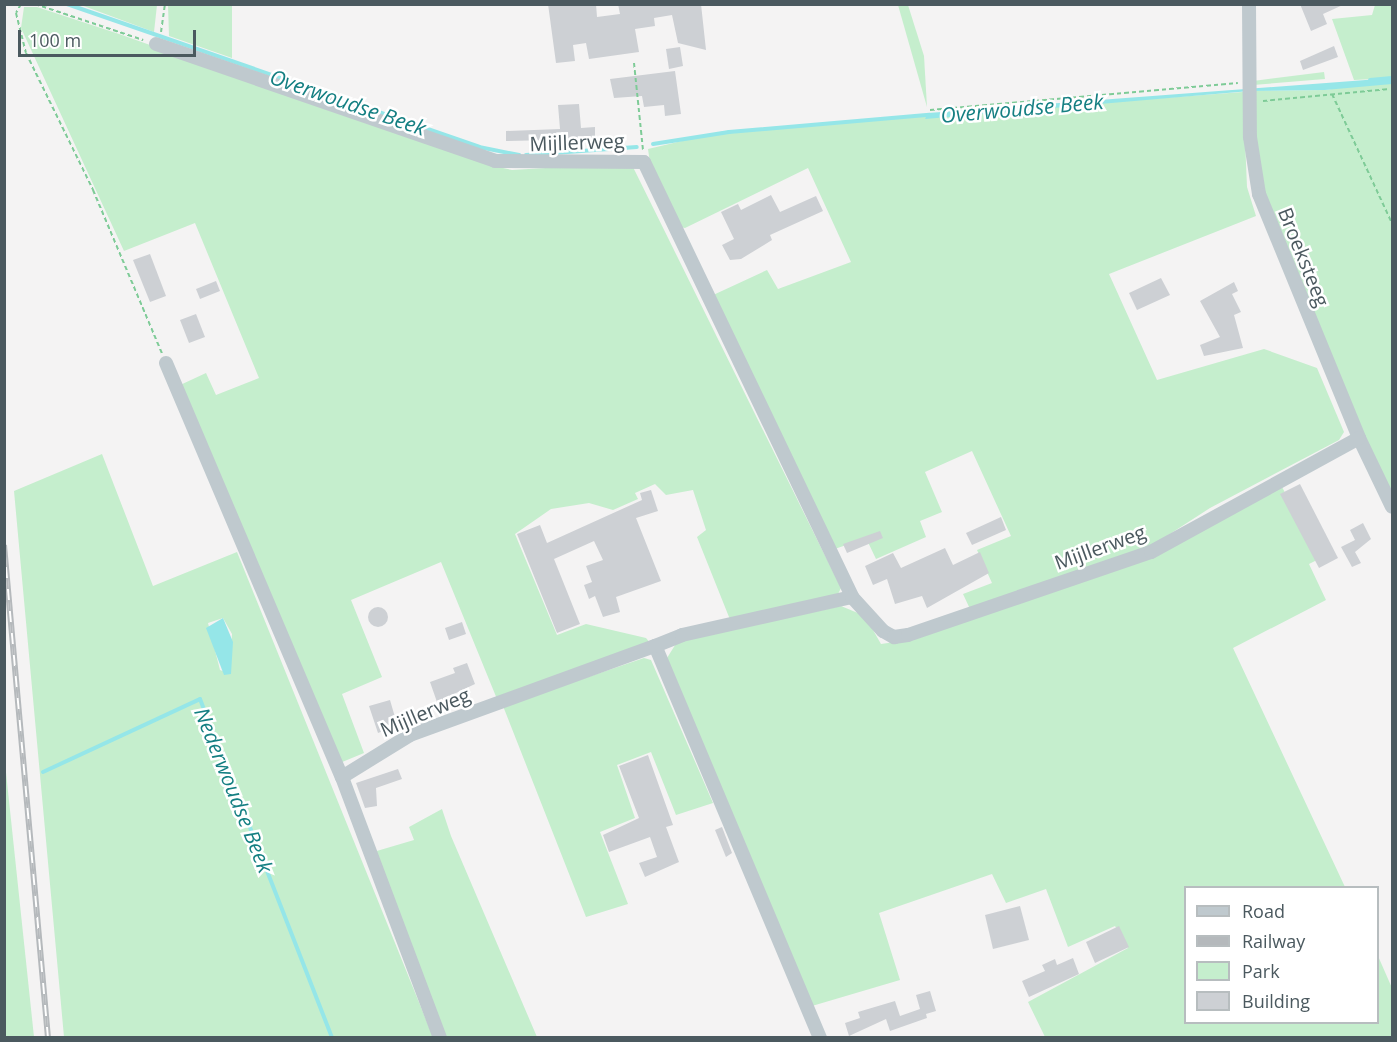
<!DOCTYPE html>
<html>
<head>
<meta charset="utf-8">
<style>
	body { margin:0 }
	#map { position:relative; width:1397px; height:1042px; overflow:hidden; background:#f4f3f3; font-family:"Open Sans",sans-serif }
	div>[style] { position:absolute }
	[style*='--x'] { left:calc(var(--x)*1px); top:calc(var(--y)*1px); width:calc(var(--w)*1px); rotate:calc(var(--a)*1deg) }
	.green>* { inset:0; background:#c5eecd }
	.water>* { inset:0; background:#95e6e8 }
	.stream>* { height:4px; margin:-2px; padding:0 2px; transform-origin:2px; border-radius:2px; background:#95e6e8 }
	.building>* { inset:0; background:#cdd0d4 }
	.round { border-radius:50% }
	.path>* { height:2px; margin-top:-1px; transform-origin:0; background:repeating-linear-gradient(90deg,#7ecb97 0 4.5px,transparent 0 7.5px) }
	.minor>* { height:14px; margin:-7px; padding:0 7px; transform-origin:7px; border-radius:7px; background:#bfc9ce }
	.rail>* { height:6px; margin-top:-3px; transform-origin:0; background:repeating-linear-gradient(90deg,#fff 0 11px,#b5b9bc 0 22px); box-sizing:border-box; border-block:2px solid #b5b9bc }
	span { translate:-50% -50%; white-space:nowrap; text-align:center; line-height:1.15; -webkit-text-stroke:5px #fff; paint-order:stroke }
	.street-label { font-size:20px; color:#4b595f }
	.water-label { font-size:21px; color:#147f82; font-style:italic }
	.frame { position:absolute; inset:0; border:6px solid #4b595f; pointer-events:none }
	.legend { position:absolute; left:1184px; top:886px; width:195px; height:138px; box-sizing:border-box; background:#fff; border:2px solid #b7bdbf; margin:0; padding:8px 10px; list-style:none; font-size:18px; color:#4b595f }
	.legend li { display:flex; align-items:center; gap:12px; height:30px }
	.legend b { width:30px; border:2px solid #b7bdbf }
	.scale { position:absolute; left:18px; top:30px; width:178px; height:27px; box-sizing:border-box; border:3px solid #4b595f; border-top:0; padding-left:8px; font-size:18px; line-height:21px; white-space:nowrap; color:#4b595f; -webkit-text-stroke:4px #fff; paint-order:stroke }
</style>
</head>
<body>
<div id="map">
	<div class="green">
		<div style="clip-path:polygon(81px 5px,157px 5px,154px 32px)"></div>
		<div style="clip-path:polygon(168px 5px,232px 5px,232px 58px,169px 36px)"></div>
		<div style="clip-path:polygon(898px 5px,908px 5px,924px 56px,927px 107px)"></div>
		<div style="clip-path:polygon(1375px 5px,1392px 5px,1392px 78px,1354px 80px,1332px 19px,1372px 15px)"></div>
		<div style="clip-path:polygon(24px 7px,37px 7px,119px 34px,489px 165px,512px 170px,631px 163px,841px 588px,837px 596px,731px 622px,697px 537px,706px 530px,693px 490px,666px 495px,655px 484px,635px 493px,638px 499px,613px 510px,589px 503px,551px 509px,515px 534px,557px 635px,586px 624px,646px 638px,651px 644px,497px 699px,441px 562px,351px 600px,382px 677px,342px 694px,364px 753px,335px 765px,178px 386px,206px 373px,216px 395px,259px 378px,195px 223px,124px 251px,21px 28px)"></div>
		<div style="clip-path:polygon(1324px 72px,1325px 79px,1253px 85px,1253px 81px)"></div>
		<div style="clip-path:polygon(1373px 83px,1392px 84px,1392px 502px,1259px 187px,1251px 91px,1325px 90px)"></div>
		<div style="clip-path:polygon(1243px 92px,1247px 187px,1256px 216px,1109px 274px,1157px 380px,1264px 349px,1317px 368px,1344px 432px,1339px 440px,1210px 508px,1142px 552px,970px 609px,963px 594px,992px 583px,977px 550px,1011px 536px,972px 451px,925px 472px,942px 512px,920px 521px,926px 537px,876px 559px,866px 538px,832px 550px,711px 296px,767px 270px,778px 289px,851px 262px,808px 168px,685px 228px,676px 226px,651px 170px,648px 149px,724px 131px)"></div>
		<div style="clip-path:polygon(evenodd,102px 454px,153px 586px,237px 552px,433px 1037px,64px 1037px,14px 491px,102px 454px,223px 618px,232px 634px,230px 674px,220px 670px,208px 623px,223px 618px)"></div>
		<div style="clip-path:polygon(1280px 483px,1319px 559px,1309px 564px,1326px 600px,1233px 648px,1345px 887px,1186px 888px,1186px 1022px,1378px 1022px,1378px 956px,1392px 988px,1392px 1037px,1045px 1037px,1028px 1002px,1128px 948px,1115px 926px,1068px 947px,1046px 889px,1006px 903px,992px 874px,879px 913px,900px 980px,812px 1006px,667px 658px,677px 642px,841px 606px,865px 616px,881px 644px,902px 641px,1157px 555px)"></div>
		<div style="clip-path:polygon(644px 658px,651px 660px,713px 803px,676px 815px,651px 752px,617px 765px,635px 818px,600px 832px,628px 904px,586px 917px,503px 706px)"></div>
		<div style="clip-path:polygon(4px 763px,5px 763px,34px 1037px,6px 1037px,5px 1033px)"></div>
		<div style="clip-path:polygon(442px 809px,451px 836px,537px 1037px,446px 1037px,370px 853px,414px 840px,409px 827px)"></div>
	</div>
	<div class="water">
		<div style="clip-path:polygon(1392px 78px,1392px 84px,1325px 90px,1250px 91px,925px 119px,928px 113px)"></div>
		<div style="clip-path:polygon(223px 618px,233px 642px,231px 674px,224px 675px,206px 628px)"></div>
	</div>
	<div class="stream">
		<div style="--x:67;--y:4;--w:436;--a:19.1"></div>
		<div style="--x:479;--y:147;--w:41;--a:11.3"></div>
		<div style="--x:1370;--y:80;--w:22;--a:-5"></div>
		<div style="--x:653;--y:144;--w:77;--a:-9"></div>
		<div style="--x:729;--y:132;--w:201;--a:-4.9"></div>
		<div style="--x:526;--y:155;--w:111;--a:-4.1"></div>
		<div style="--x:43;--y:772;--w:173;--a:-24.9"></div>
		<div style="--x:200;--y:699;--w:364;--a:68.7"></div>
	</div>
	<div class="building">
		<div style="clip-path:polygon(548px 4px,596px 4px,597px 17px,620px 14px,618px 4px,701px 4px,706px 50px,678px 43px,672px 15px,654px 18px,655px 26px,635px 29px,639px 52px,589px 59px,586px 43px,573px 45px,575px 61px,556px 63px)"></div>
		<div style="clip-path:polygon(1300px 4px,1345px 4px,1323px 14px,1327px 24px,1311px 31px)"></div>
		<div style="clip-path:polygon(1334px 46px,1338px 57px,1303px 70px,1300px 61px)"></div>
		<div style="clip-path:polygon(680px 47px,683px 66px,669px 69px,666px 49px)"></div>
		<div style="clip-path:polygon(675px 71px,681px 114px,665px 116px,664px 105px,644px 107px,642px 96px,614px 98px,610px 79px)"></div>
		<div style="clip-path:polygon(579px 104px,581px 128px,595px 127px,595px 139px,506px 141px,506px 131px,560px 129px,558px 105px)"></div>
		<div style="clip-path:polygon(771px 195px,780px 212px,816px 196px,823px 211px,770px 235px,772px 240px,741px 259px,730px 260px,722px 245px,734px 239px,721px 212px,738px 204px,741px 210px)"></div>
		<div style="clip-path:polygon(150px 254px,166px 296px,150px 302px,133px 260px)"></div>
		<div style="clip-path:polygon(1161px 278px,1170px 295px,1137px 310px,1129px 293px)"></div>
		<div style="clip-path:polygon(216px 281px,220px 291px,200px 299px,196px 289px)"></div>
		<div style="clip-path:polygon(1234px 282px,1238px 291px,1232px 294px,1241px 312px,1234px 315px,1243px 348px,1204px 356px,1200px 345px,1220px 337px,1200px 301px)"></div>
		<div style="clip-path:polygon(196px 314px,205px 337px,189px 343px,180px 320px)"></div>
		<div style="clip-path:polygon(1300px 484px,1338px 558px,1319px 568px,1280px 494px)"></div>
		<div style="clip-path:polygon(651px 490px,658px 511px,636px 518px,661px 581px,616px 597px,620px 612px,603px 617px,595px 596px,589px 599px,584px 585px,592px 582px,586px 566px,603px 560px,594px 541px,554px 559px,580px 624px,557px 633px,517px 534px,540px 525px,547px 543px,642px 500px,640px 493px)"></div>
		<div style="clip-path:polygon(1001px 517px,1006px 530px,972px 545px,966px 533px)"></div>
		<div style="clip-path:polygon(1363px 523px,1371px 539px,1355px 552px,1361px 563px,1352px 567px,1341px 547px,1355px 540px,1350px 530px)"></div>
		<div style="clip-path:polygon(880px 531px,883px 538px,847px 553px,843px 544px)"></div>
		<div style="clip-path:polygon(945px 548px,953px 565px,980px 552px,989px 573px,927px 608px,922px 596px,895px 604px,887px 579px,873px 585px,865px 566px,893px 553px,901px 568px)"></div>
		<div class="round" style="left:368px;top:607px;width:20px;height:20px"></div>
		<div style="clip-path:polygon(462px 622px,466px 634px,449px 640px,445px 628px)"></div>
		<div style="clip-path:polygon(467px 663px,475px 684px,437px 702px,430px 682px,455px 673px,453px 668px)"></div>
		<div style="clip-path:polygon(390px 700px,399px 731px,385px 738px,383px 731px,378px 733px,369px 706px)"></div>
		<div style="clip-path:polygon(648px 755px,673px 825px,666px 827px,679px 862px,645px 877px,639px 863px,657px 857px,650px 837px,609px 852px,603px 835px,639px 818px,619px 766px)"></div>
		<div style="clip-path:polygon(398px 769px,402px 779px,376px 788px,377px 806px,365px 808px,356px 783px)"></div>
		<div style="clip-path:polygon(722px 827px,732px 853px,726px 857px,715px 830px)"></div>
		<div style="clip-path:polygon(1020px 906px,1029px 940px,993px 949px,985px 915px)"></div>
		<div style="clip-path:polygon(1119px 926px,1129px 947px,1095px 963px,1086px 942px)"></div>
		<div style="clip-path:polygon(1073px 958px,1079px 974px,1029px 997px,1022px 981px,1045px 971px,1042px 965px,1055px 959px,1057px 965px)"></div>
		<div style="clip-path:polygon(930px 991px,936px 1011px,926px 1014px,927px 1018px,890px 1031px,886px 1019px,849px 1036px,845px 1023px,860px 1018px,858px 1012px,895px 1001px,900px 1016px,920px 1009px,916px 995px)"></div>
	</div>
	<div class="path">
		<div style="--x:21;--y:4;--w:10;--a:119"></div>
		<div style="--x:16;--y:13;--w:41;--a:76"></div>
		<div style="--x:26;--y:53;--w:153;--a:63.9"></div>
		<div style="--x:93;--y:190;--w:177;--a:67.1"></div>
		<div style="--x:35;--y:4;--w:114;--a:18.4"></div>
		<div style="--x:161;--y:32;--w:28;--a:-82"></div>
		<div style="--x:634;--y:63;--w:87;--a:84.1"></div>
		<div style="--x:1332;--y:94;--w:142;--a:65.1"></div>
		<div style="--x:1263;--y:101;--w:127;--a:-5.4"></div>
		<div style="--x:930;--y:110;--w:309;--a:-5"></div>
	</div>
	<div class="minor">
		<div style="--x:1249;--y:4;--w:133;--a:89.6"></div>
		<div style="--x:1250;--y:137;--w:58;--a:81"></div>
		<div style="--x:1259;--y:194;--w:264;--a:67.7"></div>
		<div style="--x:1359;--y:438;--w:76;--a:64.4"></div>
		<div style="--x:156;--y:44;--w:359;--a:19"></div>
		<div style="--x:495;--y:161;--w:149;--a:0.4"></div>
		<div style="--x:644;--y:162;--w:482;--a:64.4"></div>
		<div style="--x:166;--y:363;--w:450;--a:67"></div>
		<div style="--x:440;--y:1038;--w:279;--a:-110.6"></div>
		<div style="--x:342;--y:777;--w:80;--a:-31.7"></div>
		<div style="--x:410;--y:735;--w:261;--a:-20"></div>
		<div style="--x:820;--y:1038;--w:425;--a:-112.8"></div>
		<div style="--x:655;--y:646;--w:29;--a:-22"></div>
		<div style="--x:682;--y:635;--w:174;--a:-12.6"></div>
		<div style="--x:852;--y:597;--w:46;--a:47.6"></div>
		<div style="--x:883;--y:631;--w:13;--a:29"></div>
		<div style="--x:894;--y:637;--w:14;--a:-8"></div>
		<div style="--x:908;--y:635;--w:257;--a:-18.9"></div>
		<div style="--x:1151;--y:552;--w:237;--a:-28.7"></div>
	</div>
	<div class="rail">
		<div style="--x:4;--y:545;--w:495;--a:84.9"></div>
	</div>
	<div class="street-label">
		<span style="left:577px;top:142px;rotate:-2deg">Mijllerweg</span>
		<span style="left:1304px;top:257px;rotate:68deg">Broeksteeg</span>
		<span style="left:1100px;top:547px;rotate:-20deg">Mijllerweg</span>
		<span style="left:425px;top:712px;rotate:-23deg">Mijllerweg</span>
	</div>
	<div class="water-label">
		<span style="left:348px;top:102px;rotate:19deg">Overwoudse Beek</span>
		<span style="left:1022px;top:108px;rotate:-5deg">Overwoudse Beek</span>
		<span style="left:234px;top:790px;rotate:68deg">Nederwoudse Beek</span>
	</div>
	<div class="frame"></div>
	<ul class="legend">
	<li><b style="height:8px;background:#bfc9ce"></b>Road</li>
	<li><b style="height:8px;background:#b5b9bc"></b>Railway</li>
	<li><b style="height:16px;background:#c5eecd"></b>Park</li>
	<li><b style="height:16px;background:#cdd0d4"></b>Building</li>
	</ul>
	<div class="scale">100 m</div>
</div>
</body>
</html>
